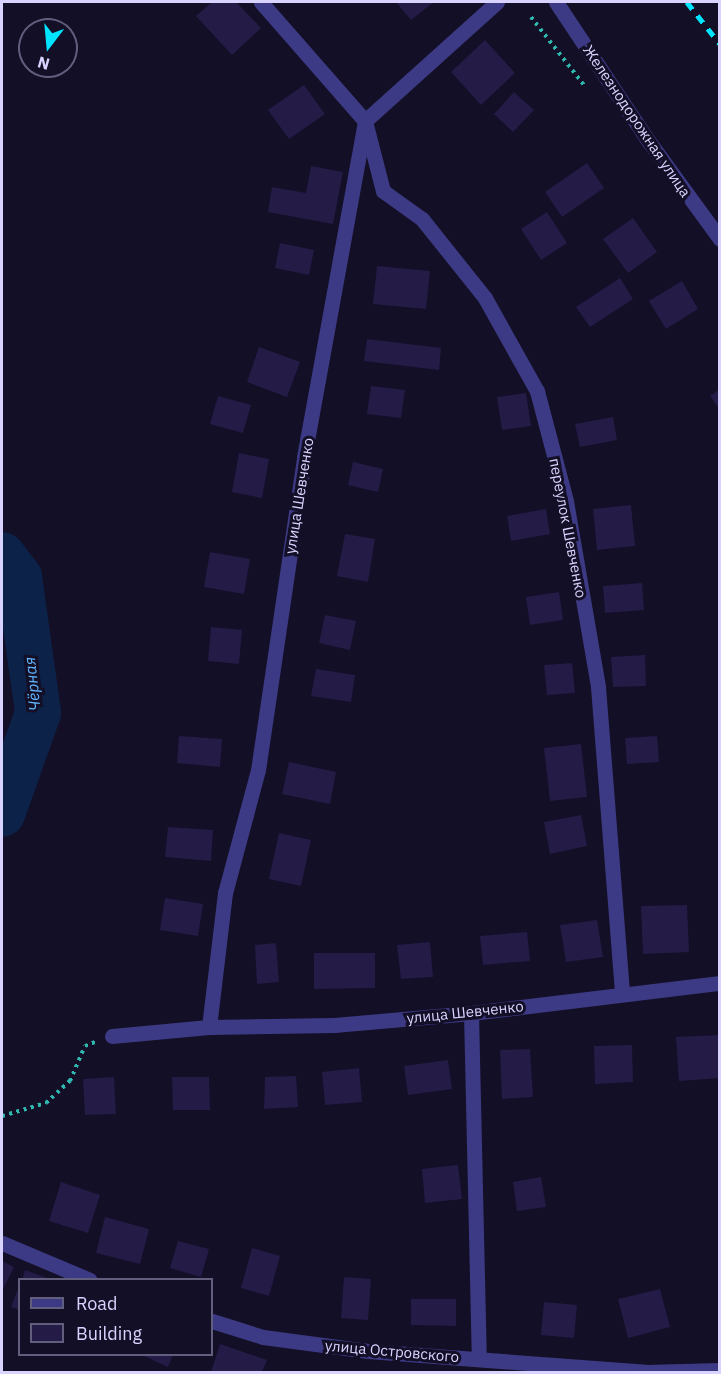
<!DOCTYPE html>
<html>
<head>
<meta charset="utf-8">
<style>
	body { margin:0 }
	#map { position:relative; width:721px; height:1374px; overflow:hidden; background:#130f26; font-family:"IBM Plex Sans",sans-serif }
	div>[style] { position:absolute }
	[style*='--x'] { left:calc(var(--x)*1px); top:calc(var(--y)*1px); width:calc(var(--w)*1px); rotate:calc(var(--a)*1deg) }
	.river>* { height:46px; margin:-23px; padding:0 23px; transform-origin:23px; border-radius:23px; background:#0c2248 }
	.building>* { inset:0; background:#241b47 }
	.path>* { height:4px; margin-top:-2px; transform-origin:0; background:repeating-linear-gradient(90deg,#2fb8b0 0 3px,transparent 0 7.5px) }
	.street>* { height:15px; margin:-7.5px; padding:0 7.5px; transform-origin:7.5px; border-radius:7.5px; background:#3d3a85 }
	.rail>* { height:4.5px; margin-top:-2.25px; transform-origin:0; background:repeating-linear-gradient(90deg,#00e5ff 0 9px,transparent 0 17px) }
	span { translate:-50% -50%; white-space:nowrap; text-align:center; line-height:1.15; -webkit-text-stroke:6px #130f26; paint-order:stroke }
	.street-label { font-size:15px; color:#d9d4ff }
	.water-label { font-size:16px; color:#62b6ff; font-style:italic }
	.frame { position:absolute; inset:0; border:3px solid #d9d4ff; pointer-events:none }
	.legend { position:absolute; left:18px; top:1278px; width:195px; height:78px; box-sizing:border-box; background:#130f26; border:2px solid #625e7d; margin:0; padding:8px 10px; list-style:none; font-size:18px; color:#d9d4ff }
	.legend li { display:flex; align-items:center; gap:12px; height:30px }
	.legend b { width:30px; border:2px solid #625e7d }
	.north { position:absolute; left:18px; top:18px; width:60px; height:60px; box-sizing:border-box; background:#130f26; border:2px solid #625e7d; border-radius:50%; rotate:196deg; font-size:16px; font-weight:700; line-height:24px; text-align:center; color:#d9d4ff }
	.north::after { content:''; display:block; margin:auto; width:21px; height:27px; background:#00e5ff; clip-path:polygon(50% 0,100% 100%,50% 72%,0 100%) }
</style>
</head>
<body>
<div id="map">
	<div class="river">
		<div style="--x:2;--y:555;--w:28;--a:52"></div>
		<div style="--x:19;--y:577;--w:137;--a:82"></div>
		<div style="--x:38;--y:713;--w:107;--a:109.6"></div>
	</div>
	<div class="building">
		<div style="clip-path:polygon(212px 2px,236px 2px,261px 28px,232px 55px,196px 16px)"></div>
		<div style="clip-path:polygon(396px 2px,434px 2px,411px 20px)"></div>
		<div style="clip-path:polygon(485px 40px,515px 73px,481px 105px,451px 72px)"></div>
		<div style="clip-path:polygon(304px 85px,325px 114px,289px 139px,268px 110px)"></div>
		<div style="clip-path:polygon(514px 92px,534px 110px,513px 132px,494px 114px)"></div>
		<div style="clip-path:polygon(587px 163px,604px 188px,562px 217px,545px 192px)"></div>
		<div style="clip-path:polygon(311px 166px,343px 172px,333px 224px,268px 212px,272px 187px,306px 193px)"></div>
		<div style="clip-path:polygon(547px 212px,567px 243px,541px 260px,521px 229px)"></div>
		<div style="clip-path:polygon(633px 218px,657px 252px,628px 273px,603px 239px)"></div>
		<div style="clip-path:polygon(280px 243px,314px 250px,309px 275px,275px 268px)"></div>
		<div style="clip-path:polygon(377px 266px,430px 271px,426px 309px,373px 304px)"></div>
		<div style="clip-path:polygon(620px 278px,633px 299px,590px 327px,576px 307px)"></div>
		<div style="clip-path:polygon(682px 281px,698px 309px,666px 329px,649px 301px)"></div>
		<div style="clip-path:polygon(367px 339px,441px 348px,439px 370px,364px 361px)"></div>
		<div style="clip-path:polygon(259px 347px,300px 362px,287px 397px,247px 382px)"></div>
		<div style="clip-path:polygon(371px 386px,405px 390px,401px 418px,367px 414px)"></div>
		<div style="clip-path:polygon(720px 389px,720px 410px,710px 396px)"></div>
		<div style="clip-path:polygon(526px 393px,531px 426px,502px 430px,497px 397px)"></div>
		<div style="clip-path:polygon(218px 396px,251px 405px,243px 433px,210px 424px)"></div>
		<div style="clip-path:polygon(613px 417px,617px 440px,580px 447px,575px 424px)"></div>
		<div style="clip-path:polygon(239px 453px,269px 459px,262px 498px,232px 492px)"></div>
		<div style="clip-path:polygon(353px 462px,383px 469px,378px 492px,348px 485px)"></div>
		<div style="clip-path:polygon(631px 505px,635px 546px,597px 550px,593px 509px)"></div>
		<div style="clip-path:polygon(546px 509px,550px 534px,511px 541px,507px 516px)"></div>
		<div style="clip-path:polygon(345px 534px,375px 539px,368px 582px,337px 576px)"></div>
		<div style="clip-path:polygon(210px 552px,250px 559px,244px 594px,204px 587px)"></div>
		<div style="clip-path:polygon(642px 583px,644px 610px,605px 613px,603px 586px)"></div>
		<div style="clip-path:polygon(559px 592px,563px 620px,530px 625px,526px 597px)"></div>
		<div style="clip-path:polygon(325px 615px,356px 621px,350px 650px,319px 643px)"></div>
		<div style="clip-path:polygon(211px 627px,242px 630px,239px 664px,208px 661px)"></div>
		<div style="clip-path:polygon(645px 655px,646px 686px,613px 687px,611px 657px)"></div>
		<div style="clip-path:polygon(572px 663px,575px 693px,547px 695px,544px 665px)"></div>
		<div style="clip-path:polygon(316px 669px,355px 675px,351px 702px,311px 696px)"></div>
		<div style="clip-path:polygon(179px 736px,222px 739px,220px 767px,177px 763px)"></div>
		<div style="clip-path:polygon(657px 736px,659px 762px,627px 764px,625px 738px)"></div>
		<div style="clip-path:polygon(581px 744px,587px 797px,550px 801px,544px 748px)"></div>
		<div style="clip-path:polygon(289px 762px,336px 772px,330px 804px,282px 794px)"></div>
		<div style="clip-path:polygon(581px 815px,587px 846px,550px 854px,544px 822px)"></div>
		<div style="clip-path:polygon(168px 827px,213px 830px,211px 861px,165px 857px)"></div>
		<div style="clip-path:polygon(279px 833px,311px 840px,301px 886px,269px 879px)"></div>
		<div style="clip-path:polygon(165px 898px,203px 904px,198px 936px,160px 930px)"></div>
		<div style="clip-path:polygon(687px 905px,689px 952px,643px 954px,641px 906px)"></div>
		<div style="clip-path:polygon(597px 920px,603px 957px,566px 962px,560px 925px)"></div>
		<div style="clip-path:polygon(527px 932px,530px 961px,483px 965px,480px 936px)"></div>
		<div style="clip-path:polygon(430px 942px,433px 977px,401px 979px,397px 945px)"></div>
		<div style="clip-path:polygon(276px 943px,279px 982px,257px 984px,255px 945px)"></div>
		<div style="clip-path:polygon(314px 953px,375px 953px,375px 988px,314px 989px)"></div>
		<div style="clip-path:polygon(720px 1035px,720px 1078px,679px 1081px,676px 1037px)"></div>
		<div style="clip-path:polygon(632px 1045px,633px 1082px,595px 1084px,594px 1046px)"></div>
		<div style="clip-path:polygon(530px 1049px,533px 1097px,502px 1099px,500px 1050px)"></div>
		<div style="clip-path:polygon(448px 1060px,452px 1089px,408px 1095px,404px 1066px)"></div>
		<div style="clip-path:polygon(359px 1068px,362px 1102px,325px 1105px,322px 1072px)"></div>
		<div style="clip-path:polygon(296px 1076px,298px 1107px,264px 1109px,265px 1077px)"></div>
		<div style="clip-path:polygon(114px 1077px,116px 1114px,85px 1115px,83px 1079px)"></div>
		<div style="clip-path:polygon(172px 1077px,209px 1077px,210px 1110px,173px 1110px)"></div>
		<div style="clip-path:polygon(458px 1165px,462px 1199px,425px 1203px,422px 1169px)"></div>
		<div style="clip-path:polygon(541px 1177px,546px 1207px,517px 1211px,513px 1182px)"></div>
		<div style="clip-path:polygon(61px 1182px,100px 1195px,88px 1233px,49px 1221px)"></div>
		<div style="clip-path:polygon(105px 1217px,149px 1229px,140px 1264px,96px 1253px)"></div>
		<div style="clip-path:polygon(178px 1241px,209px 1249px,201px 1277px,170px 1268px)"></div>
		<div style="clip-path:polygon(252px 1248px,280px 1256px,269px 1296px,241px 1288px)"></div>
		<div style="clip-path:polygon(2px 1261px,14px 1267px,2px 1291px)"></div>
		<div style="clip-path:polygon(25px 1270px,50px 1279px,50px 1280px,22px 1280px)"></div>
		<div style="clip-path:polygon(344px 1277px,371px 1279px,368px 1320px,341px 1318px)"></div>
		<div style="clip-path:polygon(19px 1286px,20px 1286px,20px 1310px,11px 1307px)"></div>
		<div style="clip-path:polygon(660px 1289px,670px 1327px,628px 1338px,618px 1299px)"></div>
		<div style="clip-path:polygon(411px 1299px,456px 1299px,456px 1326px,411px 1325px)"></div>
		<div style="clip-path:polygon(544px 1302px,577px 1305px,574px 1338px,541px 1335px)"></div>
		<div style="clip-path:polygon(220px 1344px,267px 1360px,262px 1372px,211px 1372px)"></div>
		<div style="clip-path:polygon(140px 1354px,173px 1354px,168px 1367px)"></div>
	</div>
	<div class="path">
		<div style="--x:531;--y:17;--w:86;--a:52.1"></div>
		<div style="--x:2;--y:1116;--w:46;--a:-16.5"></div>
		<div style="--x:46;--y:1103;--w:33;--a:-43"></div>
		<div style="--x:70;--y:1081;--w:38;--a:-67"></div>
		<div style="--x:85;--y:1046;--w:11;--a:-22"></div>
	</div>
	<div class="street">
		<div style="--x:497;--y:2;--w:178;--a:138"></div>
		<div style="--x:365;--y:121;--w:72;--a:75.6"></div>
		<div style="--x:383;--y:191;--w:48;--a:35.7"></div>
		<div style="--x:422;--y:219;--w:101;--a:51.4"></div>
		<div style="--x:485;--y:298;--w:107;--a:60.8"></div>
		<div style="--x:537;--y:391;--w:114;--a:75.2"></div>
		<div style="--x:566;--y:501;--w:189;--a:80.2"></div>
		<div style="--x:598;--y:687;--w:307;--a:85.5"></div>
		<div style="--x:556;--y:2;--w:164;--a:56.4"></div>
		<div style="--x:647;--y:139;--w:124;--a:53.9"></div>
		<div style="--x:471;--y:1013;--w:346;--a:88.7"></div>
		<div style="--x:209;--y:1027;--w:135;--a:-83.2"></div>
		<div style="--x:225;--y:893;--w:127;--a:-75"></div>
		<div style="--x:258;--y:770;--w:316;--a:-81.6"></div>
		<div style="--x:304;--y:457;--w:341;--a:-79.7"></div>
		<div style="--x:365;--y:121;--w:158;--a:-131.2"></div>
		<div style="--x:112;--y:1036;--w:97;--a:-5.3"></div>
		<div style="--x:209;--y:1027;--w:125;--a:-0.9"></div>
		<div style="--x:334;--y:1025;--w:138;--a:-5"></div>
		<div style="--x:471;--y:1013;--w:251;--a:-6.9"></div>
		<div style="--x:2;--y:1243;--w:95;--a:22.8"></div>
		<div style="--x:212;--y:1321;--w:53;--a:17.4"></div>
		<div style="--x:263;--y:1337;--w:106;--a:7.6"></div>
		<div style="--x:368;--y:1351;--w:278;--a:4.3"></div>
		<div style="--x:645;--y:1372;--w:75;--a:-1.5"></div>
	</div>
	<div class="rail">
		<div style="--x:687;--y:2;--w:53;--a:51.8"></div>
	</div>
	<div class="street-label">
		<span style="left:637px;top:121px;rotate:56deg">Железнодорожная улица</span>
		<span style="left:299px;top:496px;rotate:-81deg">улица Шевченко</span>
		<span style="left:568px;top:528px;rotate:79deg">переулок Шевченко</span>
		<span style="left:465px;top:1012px;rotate:-6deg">улица Шевченко</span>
		<span style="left:392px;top:1351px;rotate:5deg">улица Островского</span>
	</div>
	<div class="water-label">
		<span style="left:32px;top:684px;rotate:-96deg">Чёрная</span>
	</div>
	<div class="frame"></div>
	<ul class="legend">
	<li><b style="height:8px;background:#3d3a85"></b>Road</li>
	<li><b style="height:16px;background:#241b47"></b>Building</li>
	</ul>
	<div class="north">N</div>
</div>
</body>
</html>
